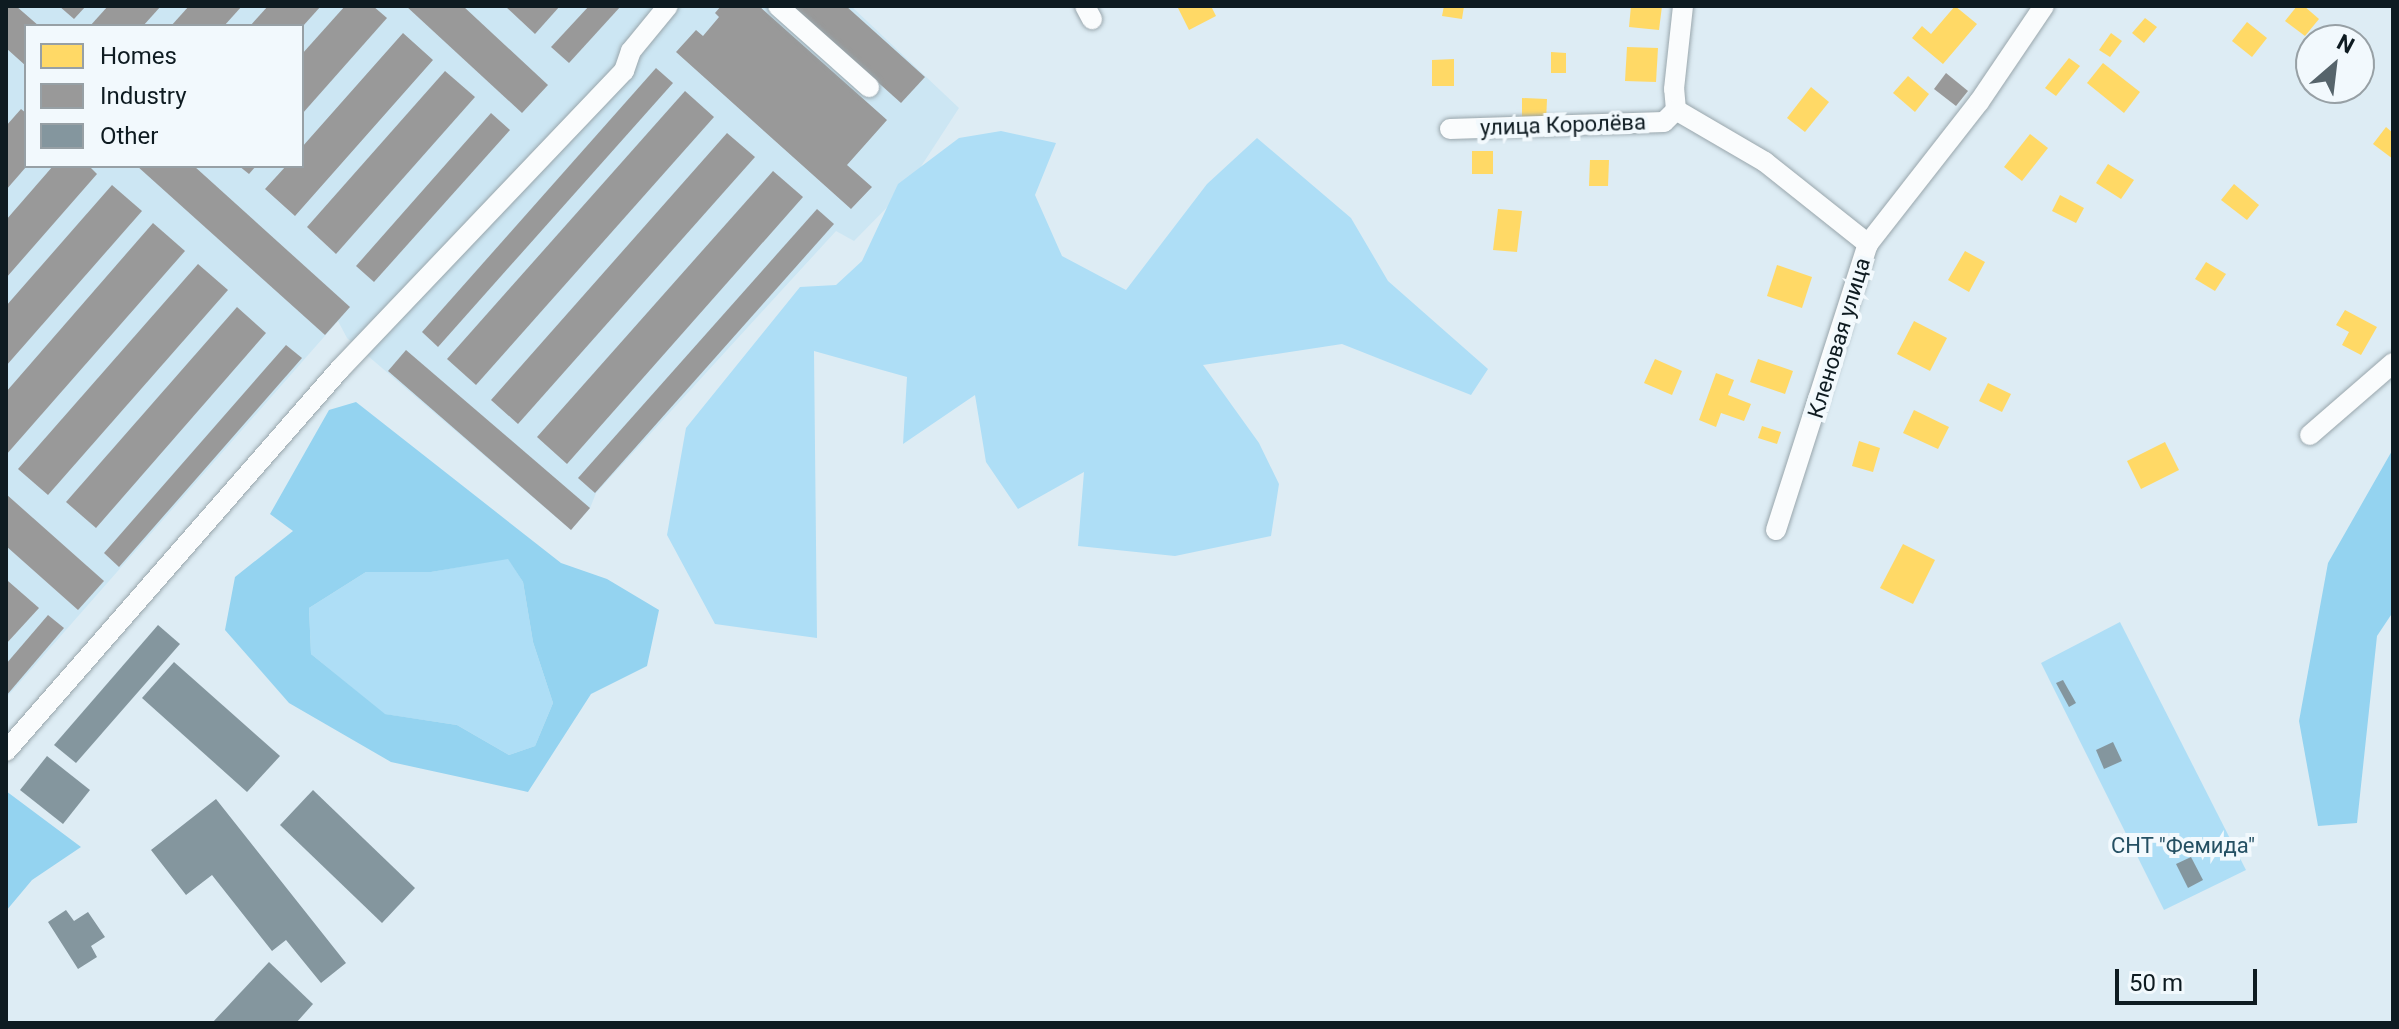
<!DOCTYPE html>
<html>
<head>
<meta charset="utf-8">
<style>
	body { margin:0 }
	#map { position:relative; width:2399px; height:1029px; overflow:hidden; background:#ddecf4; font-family:Roboto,sans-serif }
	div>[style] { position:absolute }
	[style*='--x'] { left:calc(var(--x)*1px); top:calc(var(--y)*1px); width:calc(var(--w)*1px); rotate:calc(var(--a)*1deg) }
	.built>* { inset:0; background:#cce6f3 }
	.green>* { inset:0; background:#aedef6 }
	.forest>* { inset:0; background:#94d3f0 }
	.homes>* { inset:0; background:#ffd966 }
	.industry>* { inset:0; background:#999 }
	.building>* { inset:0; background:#84969e }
	.roads { filter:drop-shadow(0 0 2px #99a6ac) drop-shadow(0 0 2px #99a6ac) }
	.street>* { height:20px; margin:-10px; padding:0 10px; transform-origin:10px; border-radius:10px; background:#fafcfd }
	span { translate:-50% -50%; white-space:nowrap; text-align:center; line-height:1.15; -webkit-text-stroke:8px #f2f9fd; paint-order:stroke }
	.street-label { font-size:22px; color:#0e1b21 }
	.park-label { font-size:22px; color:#255063 }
	.frame { position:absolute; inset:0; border:8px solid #0e1b21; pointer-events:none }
	.legend { position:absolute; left:24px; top:24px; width:280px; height:144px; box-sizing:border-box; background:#f2f9fd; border:2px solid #97a0a5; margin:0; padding:10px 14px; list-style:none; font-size:24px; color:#0e1b21 }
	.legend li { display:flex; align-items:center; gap:16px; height:40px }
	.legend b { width:40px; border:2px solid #97a0a5 }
	.north { position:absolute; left:2295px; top:24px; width:80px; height:80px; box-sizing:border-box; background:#f2f9fd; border:2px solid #97a0a5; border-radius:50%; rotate:28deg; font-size:22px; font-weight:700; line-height:32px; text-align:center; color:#0e1b21 }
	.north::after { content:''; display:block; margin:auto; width:28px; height:36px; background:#56646b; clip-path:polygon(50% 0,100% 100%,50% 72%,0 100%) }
	.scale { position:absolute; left:2115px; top:969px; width:142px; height:36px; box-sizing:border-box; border:4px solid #0e1b21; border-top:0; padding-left:10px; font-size:24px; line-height:28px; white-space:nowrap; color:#0e1b21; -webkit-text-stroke:6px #f2f9fd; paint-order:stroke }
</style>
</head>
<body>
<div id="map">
	<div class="built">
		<div style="clip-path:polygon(evenodd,6px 6px,851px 6px,959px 108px,909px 185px,854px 241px,836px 231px,596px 493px,590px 508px,571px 530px,347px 338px,338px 321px,6px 698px,6px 6px,26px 26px,302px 26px,302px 166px,26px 166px,26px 26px)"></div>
	</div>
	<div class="green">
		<div style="clip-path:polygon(1001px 131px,1056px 143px,1035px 195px,1062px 256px,1126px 290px,1207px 184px,1257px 138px,1351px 218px,1388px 281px,1488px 369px,1471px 395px,1342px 344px,1203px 365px,1259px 443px,1279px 484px,1271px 536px,1175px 556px,1078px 546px,1084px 472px,1018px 509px,986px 462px,975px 395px,903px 444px,907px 377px,814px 351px,817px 638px,715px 624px,667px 535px,686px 428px,800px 287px,836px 285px,862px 261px,898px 184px,959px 138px)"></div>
		<div style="clip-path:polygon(508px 558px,523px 582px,533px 642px,553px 703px,535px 746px,509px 755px,457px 725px,384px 714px,311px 654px,309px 608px,366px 572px,431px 572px)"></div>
		<div style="clip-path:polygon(2120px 622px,2246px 870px,2164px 910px,2041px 663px)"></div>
	</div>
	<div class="forest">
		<div style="clip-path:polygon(evenodd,356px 402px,561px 563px,607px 579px,659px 610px,647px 666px,591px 694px,528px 792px,391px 762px,289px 703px,225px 630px,235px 577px,293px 531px,270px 514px,329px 410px,356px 402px,508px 559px,523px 582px,533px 642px,553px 703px,535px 746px,509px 755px,457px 725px,385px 714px,311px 654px,309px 608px,366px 572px,431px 572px,508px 559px)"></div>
		<div style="clip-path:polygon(2393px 449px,2393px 612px,2377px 636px,2357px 823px,2318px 826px,2299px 721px,2328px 563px)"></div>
		<div style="clip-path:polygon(6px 791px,81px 847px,32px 880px,6px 911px)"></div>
	</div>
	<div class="homes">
		<div style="clip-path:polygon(1177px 6px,1211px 6px,1216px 16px,1189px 30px)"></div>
		<div style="clip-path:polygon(1444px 6px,1464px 6px,1462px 19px,1442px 16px)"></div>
		<div style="clip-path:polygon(1631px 6px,1662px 6px,1659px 30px,1629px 27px)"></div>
		<div style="clip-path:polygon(1955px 6px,1977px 24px,1943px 64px,1912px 38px,1922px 26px,1931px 34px)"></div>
		<div style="clip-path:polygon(2297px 6px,2304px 6px,2319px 19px,2305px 36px,2285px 21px)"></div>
		<div style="clip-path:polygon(2145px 18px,2157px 27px,2144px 43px,2132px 33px)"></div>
		<div style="clip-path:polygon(2247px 22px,2267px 38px,2252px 57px,2232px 41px)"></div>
		<div style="clip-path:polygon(2111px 33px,2122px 41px,2110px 57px,2099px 50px)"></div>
		<div style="clip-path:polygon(1627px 47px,1658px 48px,1656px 82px,1625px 81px)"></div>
		<div style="clip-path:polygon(1551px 52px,1566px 53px,1566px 73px,1551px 73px)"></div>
		<div style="clip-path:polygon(2069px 58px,2080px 66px,2056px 96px,2045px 88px)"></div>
		<div style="clip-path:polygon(1454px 59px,1454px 86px,1432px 86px,1432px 60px)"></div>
		<div style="clip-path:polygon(2103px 63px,2140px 92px,2124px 113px,2087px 83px)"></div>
		<div style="clip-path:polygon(1908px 76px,1929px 94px,1915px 112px,1893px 93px)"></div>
		<div style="clip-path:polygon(1811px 87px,1829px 102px,1805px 132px,1787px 118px)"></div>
		<div style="clip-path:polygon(1522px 98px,1547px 99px,1546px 122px,1522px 121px)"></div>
		<div style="clip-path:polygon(2386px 127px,2393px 133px,2393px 159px,2373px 144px)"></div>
		<div style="clip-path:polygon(2030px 134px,2048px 148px,2022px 181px,2004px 167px)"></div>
		<div style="clip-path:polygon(1472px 151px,1493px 151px,1493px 174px,1472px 174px)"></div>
		<div style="clip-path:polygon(1590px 160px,1609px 160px,1608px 186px,1589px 186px)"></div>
		<div style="clip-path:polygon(2108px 164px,2134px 180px,2121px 199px,2096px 183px)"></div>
		<div style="clip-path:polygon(2234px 184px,2259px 205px,2247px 220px,2221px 200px)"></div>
		<div style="clip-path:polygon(2060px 195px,2084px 208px,2076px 223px,2052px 211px)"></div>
		<div style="clip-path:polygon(1498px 209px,1522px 211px,1517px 252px,1493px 250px)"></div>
		<div style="clip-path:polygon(1965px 251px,1985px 262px,1969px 292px,1948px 280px)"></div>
		<div style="clip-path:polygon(2206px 262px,2226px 274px,2215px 291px,2195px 279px)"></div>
		<div style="clip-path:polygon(1777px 265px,1812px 277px,1802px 308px,1767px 296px)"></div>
		<div style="clip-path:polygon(2345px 310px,2377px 327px,2361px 355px,2342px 345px,2349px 332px,2336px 325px)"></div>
		<div style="clip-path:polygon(1914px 321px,1947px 338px,1930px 371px,1897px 354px)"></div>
		<div style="clip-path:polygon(1655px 359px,1682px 371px,1672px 395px,1644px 383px)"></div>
		<div style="clip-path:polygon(1758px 359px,1793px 371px,1785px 394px,1750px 382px)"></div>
		<div style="clip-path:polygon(1716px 373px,1734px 380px,1728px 395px,1751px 404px,1744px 421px,1721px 413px,1716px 427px,1699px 420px)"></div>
		<div style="clip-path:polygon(1988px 383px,2011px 394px,2002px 412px,1979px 401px)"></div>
		<div style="clip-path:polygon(1914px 410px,1949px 427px,1938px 449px,1903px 433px)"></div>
		<div style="clip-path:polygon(1762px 426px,1781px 432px,1777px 444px,1758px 438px)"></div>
		<div style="clip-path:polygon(1859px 441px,1880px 448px,1873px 472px,1852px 466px)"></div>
		<div style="clip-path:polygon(2165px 442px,2179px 470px,2141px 489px,2127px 461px)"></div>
		<div style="clip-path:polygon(1903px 544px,1935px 560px,1913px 604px,1880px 588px)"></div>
	</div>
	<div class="industry">
		<div style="clip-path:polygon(6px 6px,16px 6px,39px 26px,26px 26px,26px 66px,6px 48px)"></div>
		<div style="clip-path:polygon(59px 6px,86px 6px,74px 19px)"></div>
		<div style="clip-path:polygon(108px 6px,161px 6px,143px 26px,90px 26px)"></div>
		<div style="clip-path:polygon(189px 6px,242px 6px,224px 26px,171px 26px)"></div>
		<div style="clip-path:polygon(268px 6px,321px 6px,303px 26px,250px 26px)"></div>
		<div style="clip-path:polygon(345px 6px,373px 6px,387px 18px,302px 114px,302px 54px)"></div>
		<div style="clip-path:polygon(406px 6px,463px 6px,548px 85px,522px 113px)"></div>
		<div style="clip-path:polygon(505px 6px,560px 6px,535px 34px)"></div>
		<div style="clip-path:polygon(589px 6px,621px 6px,569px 63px,551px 47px)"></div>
		<div style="clip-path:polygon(721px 6px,759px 6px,887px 120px,847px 165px,872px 187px,851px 209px,676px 52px,696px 30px,703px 36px,719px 17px,715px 13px)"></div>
		<div style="clip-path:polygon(793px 6px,846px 6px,925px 77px,901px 103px)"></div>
		<div style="clip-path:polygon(403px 33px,433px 60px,295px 216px,265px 189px,286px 166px,302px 166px,302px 147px)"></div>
		<div style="clip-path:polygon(656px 68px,673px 83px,438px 347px,422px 332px)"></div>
		<div style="clip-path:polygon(445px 71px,475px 97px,336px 254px,307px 227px)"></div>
		<div style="clip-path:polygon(1946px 73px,1968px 91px,1956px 106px,1934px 89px)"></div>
		<div style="clip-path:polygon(685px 91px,714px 117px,476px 385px,447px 359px)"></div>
		<div style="clip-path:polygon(21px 109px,26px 113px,26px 167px,6px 190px,6px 126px)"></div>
		<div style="clip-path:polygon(491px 113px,510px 130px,374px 282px,356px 266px)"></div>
		<div style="clip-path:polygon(727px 133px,755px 157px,518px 424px,491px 400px)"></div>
		<div style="clip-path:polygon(53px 166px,89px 166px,97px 174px,6px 278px,6px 220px)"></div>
		<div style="clip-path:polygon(137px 166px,194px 166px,350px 307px,325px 335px)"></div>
		<div style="clip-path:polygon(239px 166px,256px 166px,249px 174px)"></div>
		<div style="clip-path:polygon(773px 171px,803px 197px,567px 464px,537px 437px)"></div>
		<div style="clip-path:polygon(112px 185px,142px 211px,6px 366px,6px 306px)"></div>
		<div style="clip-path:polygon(817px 209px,834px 224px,595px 493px,578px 478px)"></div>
		<div style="clip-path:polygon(153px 223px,185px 251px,6px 455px,6px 392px)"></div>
		<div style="clip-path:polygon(198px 264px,228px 290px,48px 495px,18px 469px)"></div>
		<div style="clip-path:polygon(237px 307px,266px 333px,96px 528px,66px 502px)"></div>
		<div style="clip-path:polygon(286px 345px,302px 358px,119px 567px,104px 553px)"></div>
		<div style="clip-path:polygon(406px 350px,590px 508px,571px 530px,388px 371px)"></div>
		<div style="clip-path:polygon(6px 494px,104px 581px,78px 610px,6px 546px)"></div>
		<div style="clip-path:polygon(8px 581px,39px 608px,6px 644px,6px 583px)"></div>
		<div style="clip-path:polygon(48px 615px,64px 628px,6px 696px,6px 664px)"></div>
	</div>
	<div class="building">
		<div style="clip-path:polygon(158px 625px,180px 644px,76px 763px,54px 745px)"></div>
		<div style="clip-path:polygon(174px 662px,280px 756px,247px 792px,142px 698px)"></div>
		<div style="clip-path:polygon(2063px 680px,2076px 703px,2069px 707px,2056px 683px)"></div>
		<div style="clip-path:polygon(2113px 742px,2122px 761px,2104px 769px,2096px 750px)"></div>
		<div style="clip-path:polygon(47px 756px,90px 790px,63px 824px,20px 790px)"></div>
		<div style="clip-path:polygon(313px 790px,415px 888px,382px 923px,280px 825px)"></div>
		<div style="clip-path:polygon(216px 799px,346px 963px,321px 983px,286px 940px,272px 951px,212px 875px,186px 895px,151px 850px)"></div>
		<div style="clip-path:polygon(2191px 857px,2203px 880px,2188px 888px,2176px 864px)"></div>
		<div style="clip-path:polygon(66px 910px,74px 921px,88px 912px,105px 937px,91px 946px,97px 957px,78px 969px,48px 922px)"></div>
		<div style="clip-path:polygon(269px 962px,313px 1004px,296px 1023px,212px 1023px)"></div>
	</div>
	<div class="roads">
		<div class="street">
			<div style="--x:778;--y:6;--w:122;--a:41.7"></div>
			<div style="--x:1085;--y:6;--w:15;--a:62"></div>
			<div style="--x:1676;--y:110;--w:21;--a:-95"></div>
			<div style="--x:1674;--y:89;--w:83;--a:-83.8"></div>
			<div style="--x:1450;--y:129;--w:214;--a:-1.9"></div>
			<div style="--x:1664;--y:122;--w:17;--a:-45"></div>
			<div style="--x:1676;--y:110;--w:103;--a:30.3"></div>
			<div style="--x:1765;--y:162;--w:132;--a:38.5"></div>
			<div style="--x:2310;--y:435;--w:110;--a:-40.9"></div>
			<div style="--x:1776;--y:530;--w:300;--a:-72.2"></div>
			<div style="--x:1868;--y:244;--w:180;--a:-52"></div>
			<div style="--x:1979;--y:102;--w:116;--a:-55.9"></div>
			<div style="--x:6;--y:751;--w:507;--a:-48.84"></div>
			<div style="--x:340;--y:369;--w:412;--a:-46.4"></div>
			<div style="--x:624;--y:71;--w:21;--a:-71"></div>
			<div style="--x:631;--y:51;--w:58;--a:-50.6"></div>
		</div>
	</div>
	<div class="street-label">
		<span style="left:1563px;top:125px;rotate:-2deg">улица Королёва</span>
		<span style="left:1839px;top:338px;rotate:-73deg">Кленовая улица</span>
	</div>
	<div class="park-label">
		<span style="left:2183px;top:846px">СНТ "Фемида"</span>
	</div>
	<div class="frame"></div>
	<ul class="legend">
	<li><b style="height:22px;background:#ffd966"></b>Homes</li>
	<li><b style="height:22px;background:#999"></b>Industry</li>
	<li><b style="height:22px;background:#84969e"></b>Other</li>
	</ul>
	<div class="north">N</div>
	<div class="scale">50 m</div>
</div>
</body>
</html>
